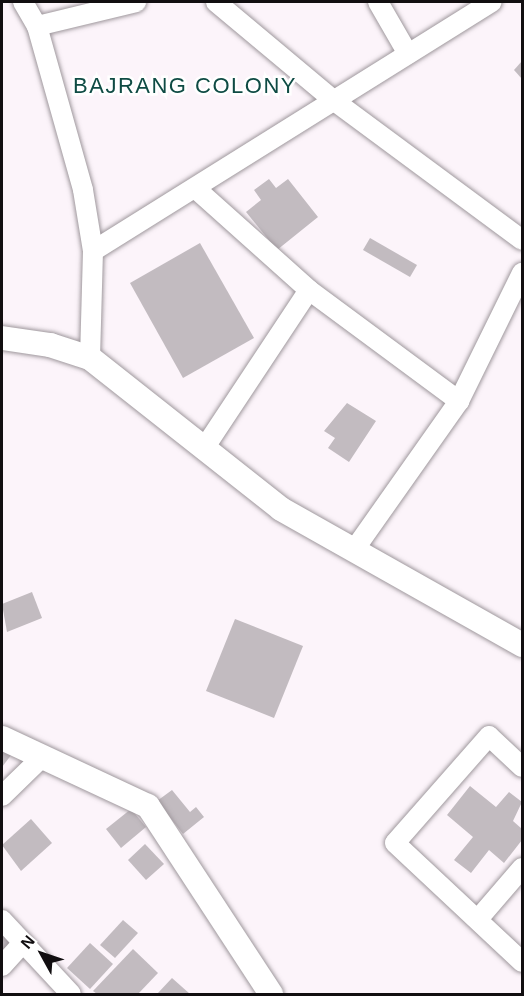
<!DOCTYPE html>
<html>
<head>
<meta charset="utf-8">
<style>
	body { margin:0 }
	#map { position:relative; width:524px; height:996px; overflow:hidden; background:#fcf4fa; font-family:Arial,sans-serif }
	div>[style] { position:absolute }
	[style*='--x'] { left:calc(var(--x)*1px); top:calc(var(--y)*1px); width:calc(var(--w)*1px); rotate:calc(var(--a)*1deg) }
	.building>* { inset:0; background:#c2bbc0 }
	.roads { filter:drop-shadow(0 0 2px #9f989d) drop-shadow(0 0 2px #9f989d) }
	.minor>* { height:20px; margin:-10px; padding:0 10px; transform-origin:10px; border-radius:10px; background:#fff }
	.tertiary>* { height:24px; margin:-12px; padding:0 12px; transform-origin:12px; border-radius:12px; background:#fff }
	span { translate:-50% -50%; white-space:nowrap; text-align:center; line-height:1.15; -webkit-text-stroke:5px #fff; paint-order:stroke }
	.neighbourhood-label { font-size:22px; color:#0f4b44; letter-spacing:1.5px }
	.frame { position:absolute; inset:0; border:3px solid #110e10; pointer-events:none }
	.north { position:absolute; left:12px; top:924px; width:60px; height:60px; -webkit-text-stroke:4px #fff; paint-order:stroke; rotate:310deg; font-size:16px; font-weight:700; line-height:24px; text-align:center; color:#110e10 }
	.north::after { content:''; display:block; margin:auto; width:21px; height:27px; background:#110e10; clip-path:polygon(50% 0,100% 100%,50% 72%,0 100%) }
</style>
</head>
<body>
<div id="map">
	<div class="building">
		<div style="clip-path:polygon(522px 61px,522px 79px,514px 70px)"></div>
		<div style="clip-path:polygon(269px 179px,276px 188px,288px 179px,318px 217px,277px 250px,246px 212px,261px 200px,254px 190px)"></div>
		<div style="clip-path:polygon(370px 238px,417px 265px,410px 277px,363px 250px)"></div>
		<div style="clip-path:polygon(200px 243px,254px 338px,183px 378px,130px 283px)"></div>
		<div style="clip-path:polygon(347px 403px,376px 421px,349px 462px,328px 448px,335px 438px,324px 431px)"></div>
		<div style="clip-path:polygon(32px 592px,42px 618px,7px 632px,2px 604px)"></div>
		<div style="clip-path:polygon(235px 619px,303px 646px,274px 718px,206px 691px)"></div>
		<div style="clip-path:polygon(2px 745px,12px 754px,2px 767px)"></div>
		<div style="clip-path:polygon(470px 786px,496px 807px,509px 792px,522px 802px,513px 821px,522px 829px,522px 840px,504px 863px,489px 850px,471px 873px,454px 860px,473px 837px,447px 815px)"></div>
		<div style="clip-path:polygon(172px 790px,190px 812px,196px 807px,204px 817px,183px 834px,157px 801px)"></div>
		<div style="clip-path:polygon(131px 809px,146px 827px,121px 848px,106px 829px)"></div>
		<div style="clip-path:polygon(31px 819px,52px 843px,21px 871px,2px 845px)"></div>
		<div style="clip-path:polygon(145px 844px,164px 864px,146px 880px,128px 860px)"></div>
		<div style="clip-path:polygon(123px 920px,138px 933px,115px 958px,100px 945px)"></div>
		<div style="clip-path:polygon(3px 934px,11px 943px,2px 952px,2px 935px)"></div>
		<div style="clip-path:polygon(90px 943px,113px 964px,90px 989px,67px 968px)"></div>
		<div style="clip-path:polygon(133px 949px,158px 973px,138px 994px,97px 994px,93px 991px)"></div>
		<div style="clip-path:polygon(172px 978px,190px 994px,157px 994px)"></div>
	</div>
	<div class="roads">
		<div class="minor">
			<div style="--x:23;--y:2;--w:28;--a:60"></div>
			<div style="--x:37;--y:26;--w:170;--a:74.3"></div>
			<div style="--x:83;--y:190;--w:62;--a:80.7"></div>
			<div style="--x:93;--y:251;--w:107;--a:91.6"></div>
			<div style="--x:216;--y:2;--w:153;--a:39.9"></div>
			<div style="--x:333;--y:100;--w:235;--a:36.5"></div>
			<div style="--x:378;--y:2;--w:60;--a:60"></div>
			<div style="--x:37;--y:26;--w:102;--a:-13.6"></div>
			<div style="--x:195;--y:188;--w:153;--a:41.8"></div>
			<div style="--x:309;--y:290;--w:187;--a:36.5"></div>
			<div style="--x:93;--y:251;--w:470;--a:-32"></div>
			<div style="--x:205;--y:447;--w:188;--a:-56.5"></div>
			<div style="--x:354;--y:550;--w:182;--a:-54.8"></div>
			<div style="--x:459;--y:401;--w:143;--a:-63.8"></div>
			<div style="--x:522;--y:767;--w:45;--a:-136.8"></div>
			<div style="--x:489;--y:736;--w:142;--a:131.3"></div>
			<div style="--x:395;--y:843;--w:174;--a:43.1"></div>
			<div style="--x:2;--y:796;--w:53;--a:-44.2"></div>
			<div style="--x:479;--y:918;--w:66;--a:-49.3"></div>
			<div style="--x:2;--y:920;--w:101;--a:47"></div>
			<div style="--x:2;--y:966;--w:31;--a:-48"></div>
		</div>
		<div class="tertiary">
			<div style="--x:2;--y:338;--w:49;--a:8.3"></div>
			<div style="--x:50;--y:345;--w:42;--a:18"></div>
			<div style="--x:90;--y:358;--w:243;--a:38.3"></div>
			<div style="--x:281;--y:509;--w:277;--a:29.4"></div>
			<div style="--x:2;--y:738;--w:161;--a:25"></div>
			<div style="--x:148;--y:806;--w:225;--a:56.8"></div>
		</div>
	</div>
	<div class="neighbourhood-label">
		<span style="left:185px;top:86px">BAJRANG COLONY</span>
	</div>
	<div class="frame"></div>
	<div class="north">N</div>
</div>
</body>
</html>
